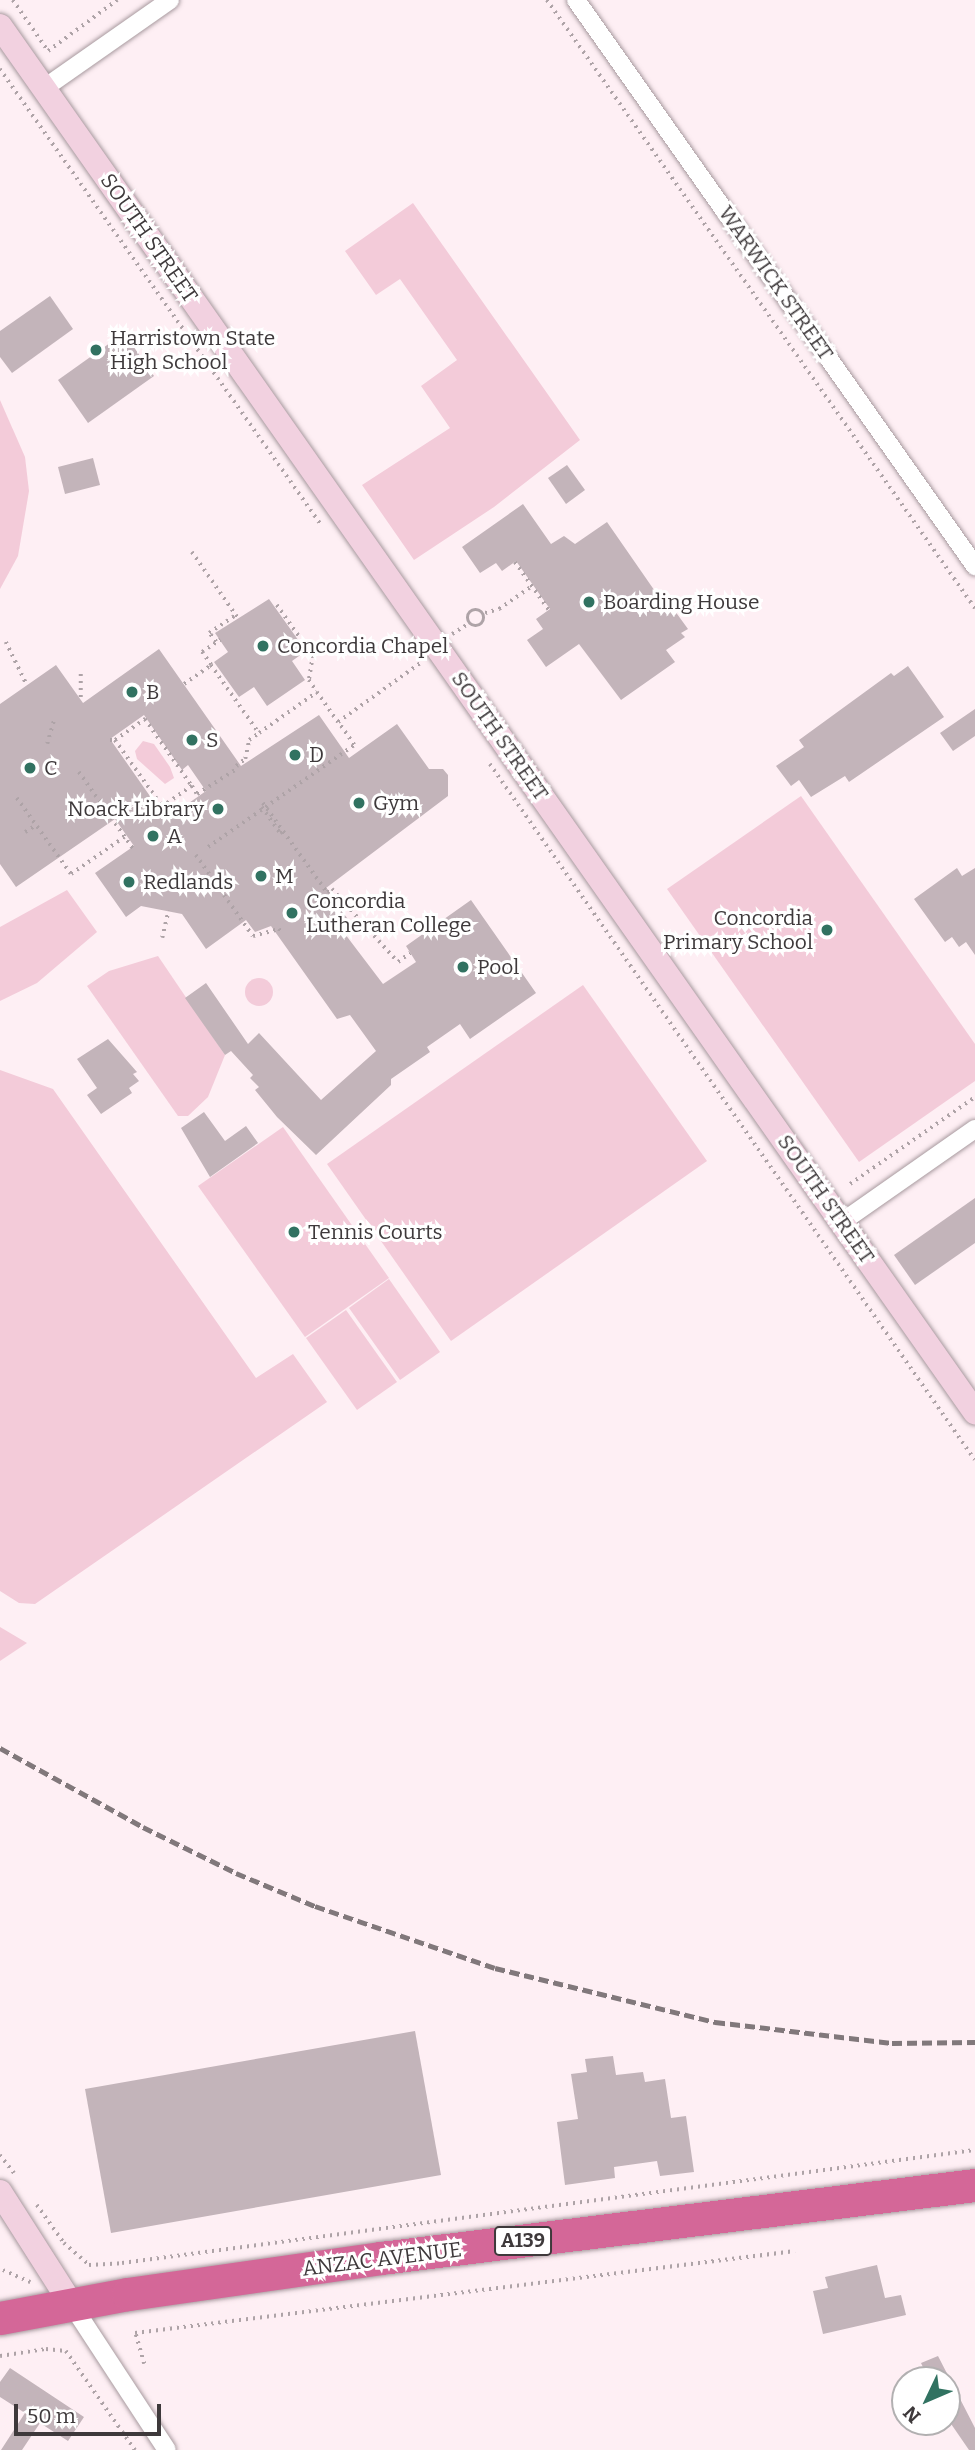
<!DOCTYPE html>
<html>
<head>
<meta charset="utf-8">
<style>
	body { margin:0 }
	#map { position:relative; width:975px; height:2450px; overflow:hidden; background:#feeff4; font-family:Bitter,serif }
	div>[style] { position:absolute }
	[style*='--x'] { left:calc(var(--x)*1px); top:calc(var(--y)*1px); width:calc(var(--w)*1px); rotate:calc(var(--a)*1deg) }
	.green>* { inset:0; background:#f3cbd9 }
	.round { border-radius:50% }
	.building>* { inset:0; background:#c3b4ba }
	.path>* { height:3.5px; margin-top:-1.75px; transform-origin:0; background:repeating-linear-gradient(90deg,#aea3a7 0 2px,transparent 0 7px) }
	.path>.ring { margin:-1.75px; padding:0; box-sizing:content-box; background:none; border:3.5px solid #aea3a7; border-radius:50% }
	.roads { filter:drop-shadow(0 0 2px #a89a9f) drop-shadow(0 0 2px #a89a9f) }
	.street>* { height:18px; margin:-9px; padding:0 9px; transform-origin:9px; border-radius:9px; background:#fff }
	.secondary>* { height:24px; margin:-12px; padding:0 12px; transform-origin:12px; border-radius:12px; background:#f2d1e0 }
	.highway>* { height:33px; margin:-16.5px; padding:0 16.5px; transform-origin:16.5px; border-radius:16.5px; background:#d46798 }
	.rail>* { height:5px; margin-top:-2.5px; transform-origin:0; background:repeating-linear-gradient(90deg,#81787b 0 10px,transparent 0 15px) }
	.dots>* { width:19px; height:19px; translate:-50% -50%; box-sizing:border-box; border:4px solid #fff; border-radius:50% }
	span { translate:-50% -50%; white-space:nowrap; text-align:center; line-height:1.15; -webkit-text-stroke:6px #fff; paint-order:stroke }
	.shield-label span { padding:2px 5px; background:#fff; border:2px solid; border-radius:5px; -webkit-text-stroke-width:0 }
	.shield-label { font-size:19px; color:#3e393b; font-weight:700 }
	.street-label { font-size:21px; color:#3e393b }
	.poi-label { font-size:21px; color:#3e393b }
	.left { translate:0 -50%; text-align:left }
	.right { translate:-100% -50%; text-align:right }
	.north { position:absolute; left:891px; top:2366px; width:70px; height:70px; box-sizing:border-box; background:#fff; border:2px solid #b2b0b1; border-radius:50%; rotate:226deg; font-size:19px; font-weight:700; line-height:28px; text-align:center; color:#3e393b }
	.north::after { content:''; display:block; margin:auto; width:24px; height:32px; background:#317261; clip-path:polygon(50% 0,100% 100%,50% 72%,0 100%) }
	.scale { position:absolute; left:14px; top:2404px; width:147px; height:32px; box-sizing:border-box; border:4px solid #3e393b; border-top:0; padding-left:9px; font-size:21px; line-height:24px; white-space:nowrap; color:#3e393b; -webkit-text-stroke:5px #fff; paint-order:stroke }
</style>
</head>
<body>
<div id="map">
	<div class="green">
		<div style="clip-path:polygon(413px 203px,580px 440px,494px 507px,414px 560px,362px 485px,450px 428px,421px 386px,457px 360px,400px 279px,376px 295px,345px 251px)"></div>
		<div style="clip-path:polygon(0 400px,25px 457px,29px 491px,18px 556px,0 589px)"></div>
		<div style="clip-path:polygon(143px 741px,154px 744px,170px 767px,174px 778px,165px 784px,137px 759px,135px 751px)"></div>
		<div style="clip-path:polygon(801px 796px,975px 1044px,975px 1081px,859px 1162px,667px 889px)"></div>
		<div style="clip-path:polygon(67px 890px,97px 932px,37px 983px,0 1001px,0 927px)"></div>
		<div style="clip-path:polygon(158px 956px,225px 1055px,208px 1097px,188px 1116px,178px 1116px,87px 986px,109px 971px)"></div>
		<div class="round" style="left:245px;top:978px;width:28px;height:28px"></div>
		<div style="clip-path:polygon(583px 985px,707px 1161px,451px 1341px,327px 1164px)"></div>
		<div style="clip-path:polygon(0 1070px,53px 1089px,256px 1378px,293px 1354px,327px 1402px,35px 1604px,19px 1603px,0 1591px)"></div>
		<div style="clip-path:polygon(283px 1127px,389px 1278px,305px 1337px,198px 1186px)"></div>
		<div style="clip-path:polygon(389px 1279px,440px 1352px,400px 1380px,349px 1308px)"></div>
		<div style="clip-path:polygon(346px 1310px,397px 1382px,357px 1410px,306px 1338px)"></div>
		<div style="clip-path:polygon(0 1627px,27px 1643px,0 1661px)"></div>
	</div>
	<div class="building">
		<div style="clip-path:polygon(50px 296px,73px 329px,12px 373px,0 357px,0 331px)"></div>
		<div style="clip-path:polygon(124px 333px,154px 376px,88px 423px,58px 380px)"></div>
		<div style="clip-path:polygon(93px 458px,100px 485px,65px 494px,58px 467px)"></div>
		<div style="clip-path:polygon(567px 465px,585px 490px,566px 504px,548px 478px)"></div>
		<div style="clip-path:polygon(523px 504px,551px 544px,564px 536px,575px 544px,607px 522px,668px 610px,672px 607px,688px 629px,681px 633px,685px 637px,666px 650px,675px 662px,621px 700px,579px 644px,546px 667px,527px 640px,543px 629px,536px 619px,550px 609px,516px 561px,502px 571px,496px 563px,480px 573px,462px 547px)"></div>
		<div style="clip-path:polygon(269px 599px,306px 651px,292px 661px,305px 680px,267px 706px,254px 687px,239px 697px,214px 662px,228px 652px,215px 633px)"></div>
		<div style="clip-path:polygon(evenodd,159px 649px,241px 766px,319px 715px,349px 758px,397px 724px,429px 769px,443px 769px,448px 775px,448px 796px,326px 888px,354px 928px,345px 934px,383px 984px,416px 962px,406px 946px,471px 900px,536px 993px,470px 1039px,460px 1024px,427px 1047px,430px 1052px,391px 1079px,391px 1085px,316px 1155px,277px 1117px,255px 1090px,259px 1087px,250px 1078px,253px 1075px,231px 1051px,225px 1055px,185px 998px,206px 983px,248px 1044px,259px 1033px,321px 1100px,376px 1051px,350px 1015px,337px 1019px,271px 926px,255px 932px,246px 920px,206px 949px,182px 914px,141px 906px,126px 917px,95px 873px,134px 846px,115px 819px,16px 887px,0 864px,0 704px,56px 665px,83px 703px,159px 649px,144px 715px,182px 770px,188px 765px,206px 791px,166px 819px,110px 739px,144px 715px)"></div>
		<div style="clip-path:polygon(908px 666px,944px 717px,849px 782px,845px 776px,811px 797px,799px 780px,791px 786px,776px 766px,804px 747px,799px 740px,891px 673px,894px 676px)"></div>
		<div style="clip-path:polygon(975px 709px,975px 736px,953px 751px,940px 733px)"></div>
		<div style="clip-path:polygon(957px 868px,962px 876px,975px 868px,975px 955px,966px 942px,959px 947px,952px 937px,945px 942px,914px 899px)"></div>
		<div style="clip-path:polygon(108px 1039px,137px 1072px,133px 1074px,139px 1081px,129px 1088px,132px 1093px,101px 1114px,87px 1095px,97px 1088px,77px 1059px)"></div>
		<div style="clip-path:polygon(204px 1112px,225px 1141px,246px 1126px,258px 1143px,210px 1177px,181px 1128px)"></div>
		<div style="clip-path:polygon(975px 1198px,975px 1243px,915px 1285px,894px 1255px)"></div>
		<div style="clip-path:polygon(415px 2031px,441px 2175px,111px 2233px,85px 2089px)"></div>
		<div style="clip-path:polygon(613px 2056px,616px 2075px,643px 2072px,645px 2082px,665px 2079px,671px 2118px,686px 2116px,694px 2172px,660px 2176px,657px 2161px,614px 2167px,615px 2178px,565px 2185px,557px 2122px,578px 2119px,571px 2074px,587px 2072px,585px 2059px)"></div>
		<div style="clip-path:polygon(877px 2265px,885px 2298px,901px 2295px,906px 2315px,823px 2334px,813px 2291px,828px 2288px,825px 2277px)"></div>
		<div style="clip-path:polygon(938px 2356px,975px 2428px,975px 2450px,969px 2450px,947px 2418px,947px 2380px,929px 2380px,921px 2363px)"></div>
		<div style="clip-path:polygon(10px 2368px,84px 2417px,68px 2441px,40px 2423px,22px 2450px,1px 2450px,25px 2413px,0 2397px,0 2382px)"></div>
	</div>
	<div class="path">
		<div style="--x:13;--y:0;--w:62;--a:55.5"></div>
		<div style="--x:48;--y:51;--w:86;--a:-36.5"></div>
		<div style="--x:547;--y:0;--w:744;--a:54.86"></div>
		<div style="--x:0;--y:69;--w:559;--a:54.83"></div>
		<div style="--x:192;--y:552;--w:77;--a:55.1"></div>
		<div style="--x:515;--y:562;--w:59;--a:54.7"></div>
		<div style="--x:277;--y:605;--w:62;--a:54.8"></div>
		<div style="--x:313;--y:656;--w:24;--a:99"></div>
		<div style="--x:309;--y:680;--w:14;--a:56"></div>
		<div class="ring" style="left:468px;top:610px;width:12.5px;height:12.5px"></div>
		<div style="--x:485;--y:613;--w:15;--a:-16"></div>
		<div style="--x:499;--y:609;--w:40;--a:-34.9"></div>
		<div style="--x:452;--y:634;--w:19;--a:-32"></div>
		<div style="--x:6;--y:642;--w:48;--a:64"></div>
		<div style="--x:216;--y:642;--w:11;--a:-128"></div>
		<div style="--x:209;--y:633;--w:32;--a:-34"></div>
		<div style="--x:236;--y:615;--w:4;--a:56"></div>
		<div style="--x:211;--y:665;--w:16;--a:-125"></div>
		<div style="--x:202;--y:652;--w:22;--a:-34"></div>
		<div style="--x:81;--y:674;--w:27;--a:90"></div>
		<div style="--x:184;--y:684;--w:33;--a:-35"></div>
		<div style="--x:211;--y:665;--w:83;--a:54.8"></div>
		<div style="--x:259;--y:733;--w:71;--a:-35.3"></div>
		<div style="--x:317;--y:692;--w:37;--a:55"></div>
		<div style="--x:338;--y:722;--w:101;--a:-35.7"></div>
		<div style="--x:110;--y:740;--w:5;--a:0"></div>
		<div style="--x:115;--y:740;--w:98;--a:54.5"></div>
		<div style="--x:115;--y:740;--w:37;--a:-35"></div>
		<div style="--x:145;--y:719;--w:82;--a:55"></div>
		<div style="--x:192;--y:786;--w:37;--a:145"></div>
		<div style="--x:47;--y:744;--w:25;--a:-74"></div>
		<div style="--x:490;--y:764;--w:848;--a:55.13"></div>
		<div style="--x:236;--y:766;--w:11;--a:-38"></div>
		<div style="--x:245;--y:759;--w:19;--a:-78"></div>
		<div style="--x:249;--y:740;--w:12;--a:-35"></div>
		<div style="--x:79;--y:772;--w:97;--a:54.7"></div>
		<div style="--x:192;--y:786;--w:9;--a:58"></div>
		<div style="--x:197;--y:794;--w:49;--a:-32.4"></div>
		<div style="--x:17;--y:798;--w:93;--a:54.6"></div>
		<div style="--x:71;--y:874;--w:65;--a:-34.9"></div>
		<div style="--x:263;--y:803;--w:110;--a:54.3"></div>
		<div style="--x:327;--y:892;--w:6;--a:-31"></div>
		<div style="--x:332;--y:889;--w:98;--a:47.9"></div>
		<div style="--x:398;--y:962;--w:15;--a:-37"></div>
		<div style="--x:262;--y:807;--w:32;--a:55"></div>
		<div style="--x:280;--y:833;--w:4;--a:-27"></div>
		<div style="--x:25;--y:832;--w:13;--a:-32"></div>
		<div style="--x:208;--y:847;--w:178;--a:-34.9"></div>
		<div style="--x:354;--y:745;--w:28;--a:-125"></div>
		<div style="--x:196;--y:855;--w:99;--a:54.9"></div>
		<div style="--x:253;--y:936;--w:27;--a:-15"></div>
		<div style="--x:279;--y:929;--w:4;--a:56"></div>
		<div style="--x:162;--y:938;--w:28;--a:-77"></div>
		<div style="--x:850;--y:1184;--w:152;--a:-34.8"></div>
		<div style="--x:0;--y:2155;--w:23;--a:52"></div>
		<div style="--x:37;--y:2205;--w:47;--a:54.6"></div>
		<div style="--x:64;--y:2243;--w:33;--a:41"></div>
		<div style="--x:89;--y:2265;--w:33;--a:-3"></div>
		<div style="--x:122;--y:2263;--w:860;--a:-7.55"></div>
		<div style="--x:3;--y:2270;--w:30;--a:24"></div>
		<div style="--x:0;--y:2356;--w:47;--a:-8.7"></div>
		<div style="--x:46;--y:2349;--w:20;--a:6"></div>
		<div style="--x:66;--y:2351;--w:121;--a:55.1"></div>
		<div style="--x:144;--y:2364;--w:32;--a:-106"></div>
		<div style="--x:135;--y:2333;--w:665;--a:-7.08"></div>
	</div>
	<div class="roads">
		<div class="street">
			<div style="--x:576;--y:0;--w:693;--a:54.82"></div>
			<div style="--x:43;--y:89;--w:155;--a:-35"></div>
			<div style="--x:842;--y:1222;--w:162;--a:-35"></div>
			<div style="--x:72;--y:2305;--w:173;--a:56.8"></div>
		</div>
		<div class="secondary">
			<div style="--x:0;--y:26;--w:1695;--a:54.88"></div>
			<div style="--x:0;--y:2192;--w:134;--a:57.5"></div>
		</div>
		<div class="highway">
			<div style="--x:0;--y:2318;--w:130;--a:-10.6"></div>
			<div style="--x:128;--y:2294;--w:256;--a:-8.1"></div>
			<div style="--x:381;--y:2258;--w:598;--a:-7.01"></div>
		</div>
	</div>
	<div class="rail">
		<div style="--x:0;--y:1748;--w:163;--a:28.9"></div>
		<div style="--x:143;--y:1827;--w:104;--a:26.3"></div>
		<div style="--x:236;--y:1873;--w:86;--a:22.7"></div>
		<div style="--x:315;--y:1906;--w:190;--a:19"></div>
		<div style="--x:495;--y:1968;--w:227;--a:13.8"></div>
		<div style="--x:715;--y:2022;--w:178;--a:6.8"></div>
		<div style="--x:892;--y:2043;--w:83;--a:-0.7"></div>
	</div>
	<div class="dots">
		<div style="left:96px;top:350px;background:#317261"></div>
		<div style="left:589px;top:602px;background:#317261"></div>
		<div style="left:263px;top:646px;background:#317261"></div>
		<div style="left:132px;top:692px;background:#317261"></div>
		<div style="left:192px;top:740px;background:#317261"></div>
		<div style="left:295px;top:755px;background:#317261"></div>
		<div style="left:30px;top:768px;background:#317261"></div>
		<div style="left:359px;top:803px;background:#317261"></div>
		<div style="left:218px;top:809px;background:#317261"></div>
		<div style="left:153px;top:836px;background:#317261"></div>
		<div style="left:261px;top:876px;background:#317261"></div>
		<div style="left:129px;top:882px;background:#317261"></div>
		<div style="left:292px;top:913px;background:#317261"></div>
		<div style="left:827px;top:930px;background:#317261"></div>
		<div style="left:463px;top:967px;background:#317261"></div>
		<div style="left:294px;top:1232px;background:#317261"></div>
	</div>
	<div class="shield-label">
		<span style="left:523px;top:2241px">A139</span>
	</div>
	<div class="street-label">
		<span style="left:149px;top:238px;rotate:55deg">SOUTH STREET</span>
		<span style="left:776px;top:283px;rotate:55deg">WARWICK STREET</span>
		<span style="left:500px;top:736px;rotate:55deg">SOUTH STREET</span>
		<span style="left:826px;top:1199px;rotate:55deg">SOUTH STREET</span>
		<span style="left:382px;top:2259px;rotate:-7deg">ANZAC AVENUE</span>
	</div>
	<div class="poi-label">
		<span class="left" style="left:110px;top:350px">Harristown State<br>High School</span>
		<span class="left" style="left:603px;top:602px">Boarding House</span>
		<span class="left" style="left:277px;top:646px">Concordia Chapel</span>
		<span class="left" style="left:146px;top:692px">B</span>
		<span class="left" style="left:206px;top:740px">S</span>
		<span class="left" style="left:309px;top:755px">D</span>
		<span class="left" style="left:44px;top:768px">C</span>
		<span class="left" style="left:373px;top:803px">Gym</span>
		<span class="right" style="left:204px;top:809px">Noack Library</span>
		<span class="left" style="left:167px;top:836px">A</span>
		<span class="left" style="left:275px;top:876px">M</span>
		<span class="left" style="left:143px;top:882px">Redlands</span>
		<span class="left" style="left:306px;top:913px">Concordia<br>Lutheran College</span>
		<span class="right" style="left:813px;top:930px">Concordia<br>Primary School</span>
		<span class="left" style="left:477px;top:967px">Pool</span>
		<span class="left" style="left:308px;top:1232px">Tennis Courts</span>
	</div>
	<div class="north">N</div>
	<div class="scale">50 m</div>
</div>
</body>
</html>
